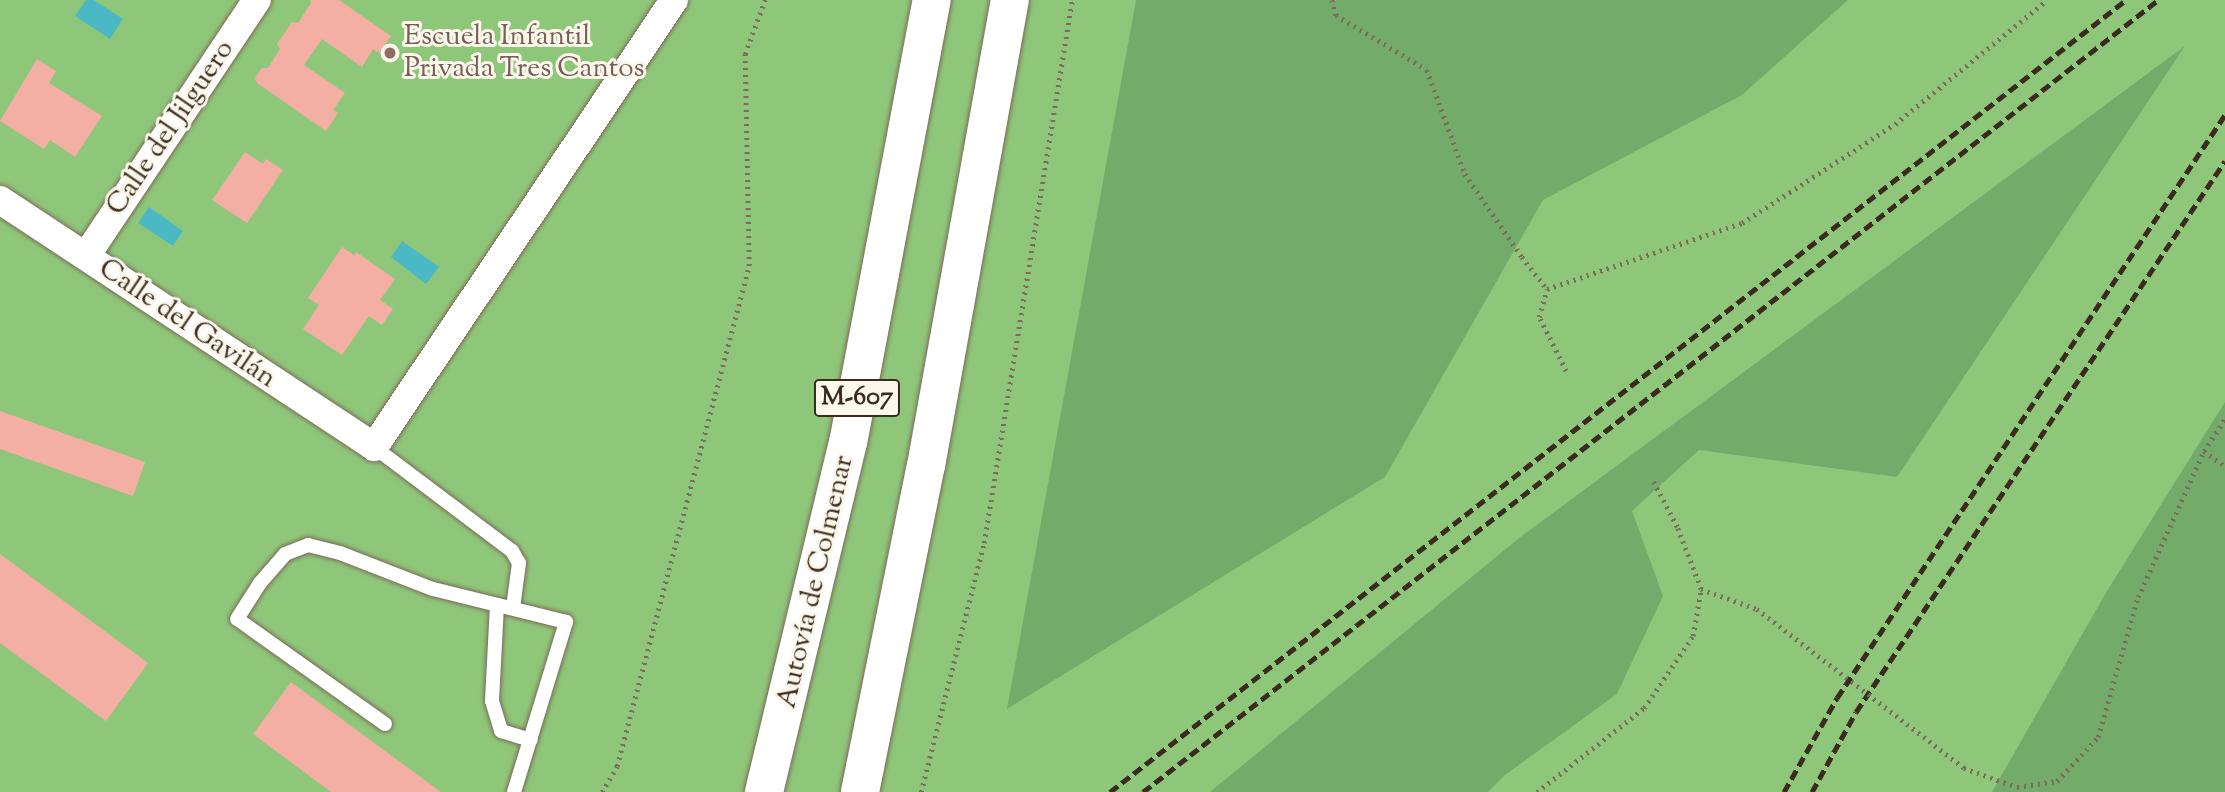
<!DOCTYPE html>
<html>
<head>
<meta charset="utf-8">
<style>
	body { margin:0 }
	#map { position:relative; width:2225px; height:792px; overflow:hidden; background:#f2e4c7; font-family:"Sorts Mill Goudy",serif }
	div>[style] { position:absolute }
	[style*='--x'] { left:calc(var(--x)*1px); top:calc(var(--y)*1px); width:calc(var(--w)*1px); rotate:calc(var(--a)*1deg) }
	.green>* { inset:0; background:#8fc77a }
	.forest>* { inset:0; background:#73ac6a }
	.water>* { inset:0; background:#4bb9c4 }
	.building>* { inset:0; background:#f4afa4 }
	.path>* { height:4.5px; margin-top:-2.25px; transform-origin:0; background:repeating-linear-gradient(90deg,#7b6b59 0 2px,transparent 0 7px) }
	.roads { filter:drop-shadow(0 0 2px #7b6b59) drop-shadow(0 0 2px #7b6b59) }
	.service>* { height:14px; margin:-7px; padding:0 7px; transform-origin:7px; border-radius:7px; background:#fff }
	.minor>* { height:28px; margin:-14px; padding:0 14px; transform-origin:14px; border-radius:14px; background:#fff }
	.motorway>* { height:38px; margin:-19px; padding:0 19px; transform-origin:19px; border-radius:19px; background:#fff }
	.rail>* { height:5px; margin-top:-2.5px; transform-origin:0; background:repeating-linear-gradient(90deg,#3b2a1e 0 10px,transparent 0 15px) }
	.path-bridge>* { height:4.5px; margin-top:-2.25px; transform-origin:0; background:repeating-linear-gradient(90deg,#7b6b59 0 2px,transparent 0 7px) }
	.dots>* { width:19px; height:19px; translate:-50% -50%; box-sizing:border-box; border:4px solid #fbf7ec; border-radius:50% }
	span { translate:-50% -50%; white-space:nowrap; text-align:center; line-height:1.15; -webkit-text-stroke:6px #fbf7ec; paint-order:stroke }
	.shield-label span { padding:2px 5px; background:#fbf7ec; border:2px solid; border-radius:5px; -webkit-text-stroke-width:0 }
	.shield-label { font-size:26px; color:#3b2a1e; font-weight:700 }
	.education-label { font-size:28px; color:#785e54 }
	.left { translate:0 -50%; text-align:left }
	.street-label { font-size:28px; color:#3b2a1e }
</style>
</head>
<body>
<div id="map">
	<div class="green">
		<div style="clip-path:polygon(0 0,2225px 0,2225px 792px,0 792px)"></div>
	</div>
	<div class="forest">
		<div style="clip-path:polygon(1136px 0,1848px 0,1742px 95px,1543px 200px,1385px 477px,1007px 709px)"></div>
		<div style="clip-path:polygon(2185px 46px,1897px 477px,1699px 450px,1632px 511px,1663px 596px,1617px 694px,1505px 775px,1488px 792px,1210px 792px,1519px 538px)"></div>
		<div style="clip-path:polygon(2225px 402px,2225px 792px,1992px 792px,2107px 591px)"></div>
	</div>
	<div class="water">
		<div style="clip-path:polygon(86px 0,94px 0,123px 19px,110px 39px,75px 16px)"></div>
		<div style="clip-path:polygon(149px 207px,183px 231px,173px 246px,138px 223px)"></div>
		<div style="clip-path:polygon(402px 241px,439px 267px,426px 284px,391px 257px)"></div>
	</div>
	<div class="building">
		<div style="clip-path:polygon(310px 0,339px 0,391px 36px,379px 53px,373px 49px,362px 67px,322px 39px,304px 65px,345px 93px,333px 110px,338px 113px,326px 131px,257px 83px,255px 78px,262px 68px,268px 68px,280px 49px,277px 44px,292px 22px,298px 23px,311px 3px)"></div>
		<div style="clip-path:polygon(37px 59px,56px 71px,49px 83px,102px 116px,75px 157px,50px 140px,44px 149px,0 121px)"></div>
		<div style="clip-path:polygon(245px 152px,263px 164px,266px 159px,283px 170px,247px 223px,212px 200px)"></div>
		<div style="clip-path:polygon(342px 247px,354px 255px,356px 252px,395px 279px,380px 300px,393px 309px,382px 325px,369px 316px,342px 355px,303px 329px,319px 305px,308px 298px)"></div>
		<div style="clip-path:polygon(0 411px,145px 462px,133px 496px,0 449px)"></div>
		<div style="clip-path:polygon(0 554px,148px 663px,106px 721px,0 643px)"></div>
		<div style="clip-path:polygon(291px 682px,441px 792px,331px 792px,253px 734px)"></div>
	</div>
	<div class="path">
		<div style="--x:1332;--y:0;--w:16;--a:75"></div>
		<div style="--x:1336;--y:15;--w:106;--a:31.1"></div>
		<div style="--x:1427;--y:70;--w:111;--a:69.9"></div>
		<div style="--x:1465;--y:174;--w:101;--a:55.5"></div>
		<div style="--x:1522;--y:257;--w:41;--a:52"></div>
		<div style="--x:1566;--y:371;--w:60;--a:-116.6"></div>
		<div style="--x:1539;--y:317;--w:29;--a:-74"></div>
		<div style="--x:1547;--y:289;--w:206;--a:-18.7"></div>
		<div style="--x:1742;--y:223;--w:182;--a:-32.9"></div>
		<div style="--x:1895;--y:124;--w:196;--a:-39.2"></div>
		<div style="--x:2204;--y:451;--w:26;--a:36"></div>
		<div style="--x:1701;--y:589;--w:59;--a:19.7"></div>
		<div style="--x:1964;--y:768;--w:56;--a:19.7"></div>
		<div style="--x:2017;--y:787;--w:40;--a:-8.5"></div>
		<div style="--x:2057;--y:781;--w:60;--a:-47"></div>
		<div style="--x:2098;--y:737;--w:146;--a:-74.1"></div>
		<div style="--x:2138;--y:597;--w:160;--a:-65.7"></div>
		<div style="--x:2204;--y:451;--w:38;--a:-57"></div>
		<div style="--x:602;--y:792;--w:30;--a:-60"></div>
		<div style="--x:617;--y:766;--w:517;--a:-75.21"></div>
		<div style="--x:749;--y:266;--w:212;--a:-91.1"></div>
		<div style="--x:745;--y:54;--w:58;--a:-69.7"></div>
		<div style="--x:921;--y:792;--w:257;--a:-75.8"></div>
		<div style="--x:984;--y:543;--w:550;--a:-80.79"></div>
		<div style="--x:1537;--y:792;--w:136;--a:-38.1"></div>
		<div style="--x:1644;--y:708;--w:87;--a:-55.8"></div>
		<div style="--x:1693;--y:636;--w:48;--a:-80.3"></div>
		<div style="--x:1701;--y:589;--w:66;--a:-111.2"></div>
		<div style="--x:1677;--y:527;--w:52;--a:-117.6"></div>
	</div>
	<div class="roads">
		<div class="service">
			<div style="--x:374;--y:447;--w:173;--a:37"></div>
			<div style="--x:512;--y:551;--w:14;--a:60"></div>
			<div style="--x:519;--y:563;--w:45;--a:97.6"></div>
			<div style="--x:497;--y:605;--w:96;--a:93"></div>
			<div style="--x:492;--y:701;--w:31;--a:73"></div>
			<div style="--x:501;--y:731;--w:31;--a:17"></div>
			<div style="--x:385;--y:724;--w:181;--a:-144.6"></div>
			<div style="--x:237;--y:619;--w:43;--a:-57.4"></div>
			<div style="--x:260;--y:583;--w:38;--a:-49"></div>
			<div style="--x:285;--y:554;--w:25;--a:-21"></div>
			<div style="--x:308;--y:545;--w:33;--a:14"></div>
			<div style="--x:340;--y:553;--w:100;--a:21.2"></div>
			<div style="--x:433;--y:589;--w:137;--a:13.9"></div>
			<div style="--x:566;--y:622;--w:178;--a:107"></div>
		</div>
		<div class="minor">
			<div style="--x:0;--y:200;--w:448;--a:33.4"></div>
			<div style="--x:374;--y:447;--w:538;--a:-56.13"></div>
			<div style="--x:86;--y:256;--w:308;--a:-56.3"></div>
		</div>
		<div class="motorway">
			<div style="--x:764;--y:792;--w:359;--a:-76.5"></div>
			<div style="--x:848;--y:443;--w:451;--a:-79.3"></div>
			<div style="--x:860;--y:792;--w:333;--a:-78.6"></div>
			<div style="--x:926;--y:466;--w:474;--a:-79.8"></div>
		</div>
	</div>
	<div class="rail">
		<div style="--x:1110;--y:792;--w:1288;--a:-37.94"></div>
		<div style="--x:1143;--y:792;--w:1287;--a:-37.96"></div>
		<div style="--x:1784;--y:792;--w:108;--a:-60.6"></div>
		<div style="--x:1837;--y:698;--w:700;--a:-56.36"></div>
		<div style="--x:1812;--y:792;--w:91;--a:-61.2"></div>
		<div style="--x:1856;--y:712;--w:663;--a:-56.19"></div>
	</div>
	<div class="path-bridge">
		<div style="--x:1757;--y:609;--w:261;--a:37.5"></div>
	</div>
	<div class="dots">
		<div style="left:390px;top:53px;background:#8d6e63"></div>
	</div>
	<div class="shield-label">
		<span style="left:857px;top:398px">M-607</span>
	</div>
	<div class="education-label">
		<span class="left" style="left:404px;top:53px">Escuela Infantil<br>Privada Tres Cantos</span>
	</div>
	<div class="street-label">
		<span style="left:171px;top:128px;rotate:-56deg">Calle del Jilguero</span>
		<span style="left:187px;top:324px;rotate:34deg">Calle del Gavilán</span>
		<span style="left:816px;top:582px;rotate:-77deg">Autovía de Colmenar</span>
	</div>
</div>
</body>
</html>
